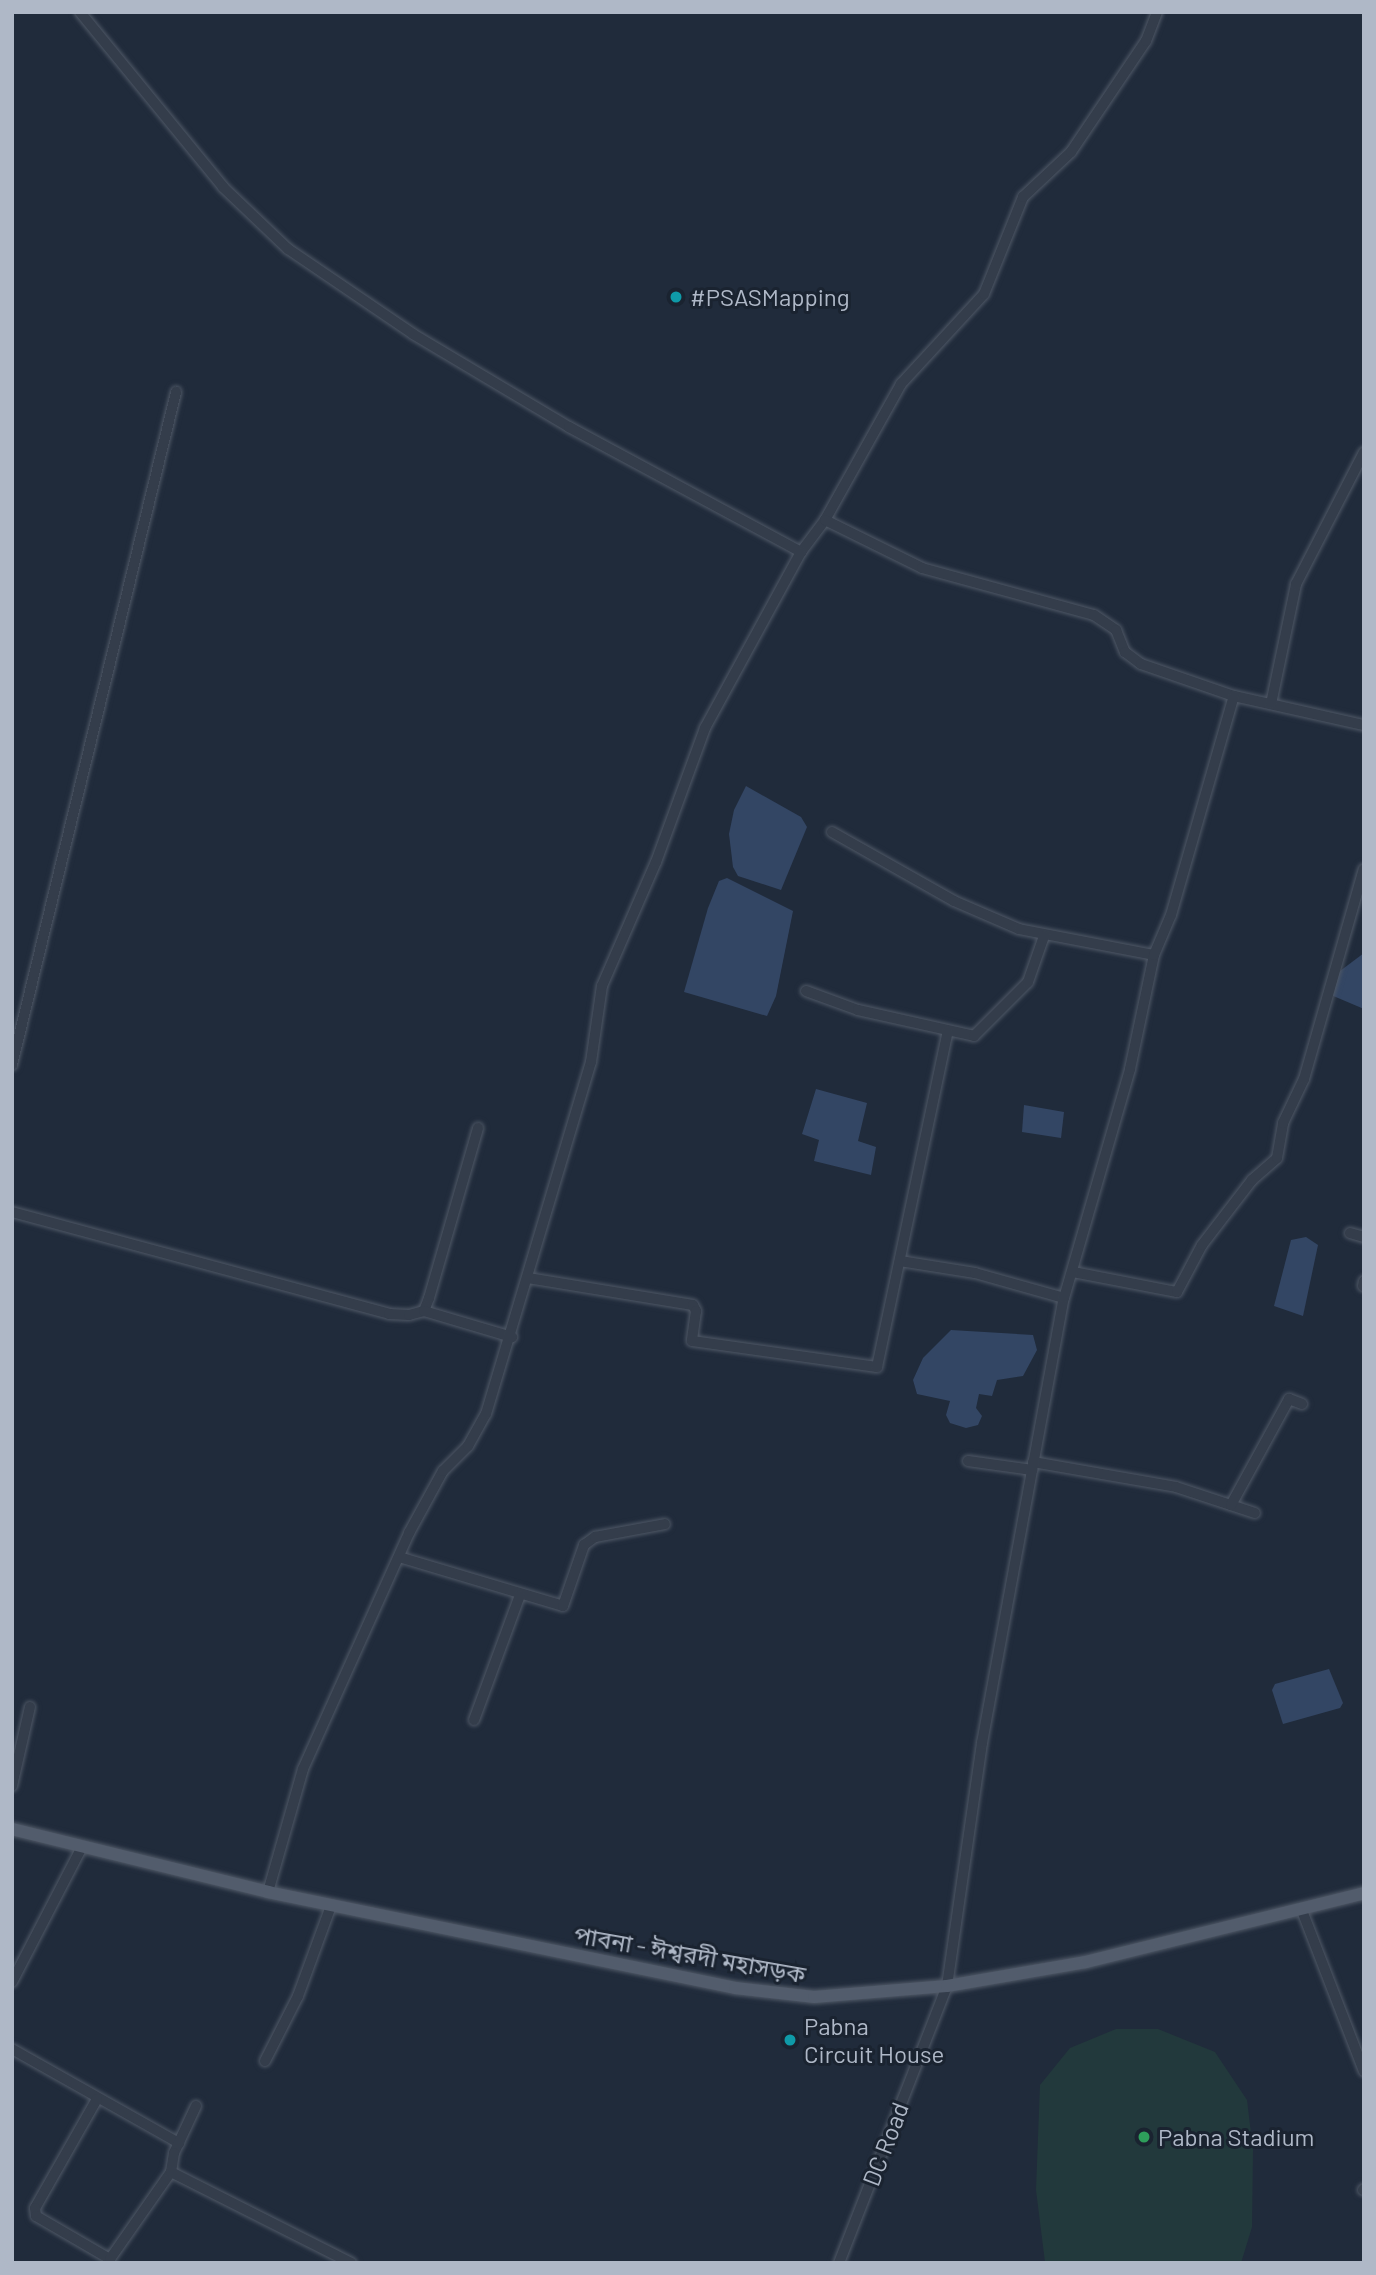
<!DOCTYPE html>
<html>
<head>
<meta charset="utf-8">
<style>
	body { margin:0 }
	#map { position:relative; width:1376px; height:2275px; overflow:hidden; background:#202b3b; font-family:Barlow,"Noto Sans Bengali",sans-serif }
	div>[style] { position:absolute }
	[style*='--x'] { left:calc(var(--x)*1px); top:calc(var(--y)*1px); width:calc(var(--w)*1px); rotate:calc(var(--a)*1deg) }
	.green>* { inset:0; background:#22393c }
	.water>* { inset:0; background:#334664 }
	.roads { filter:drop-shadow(0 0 2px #4f5866) drop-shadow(0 0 2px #4f5866) }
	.minor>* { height:10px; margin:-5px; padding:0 5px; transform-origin:5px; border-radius:5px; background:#343d4b }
	.major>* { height:12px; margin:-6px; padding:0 6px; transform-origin:6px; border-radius:6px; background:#525c6c }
	.dots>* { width:19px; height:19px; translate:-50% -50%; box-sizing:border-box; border:4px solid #1a2330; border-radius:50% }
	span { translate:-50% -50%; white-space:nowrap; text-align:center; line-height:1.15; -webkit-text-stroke:6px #1a2330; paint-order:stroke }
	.poi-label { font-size:24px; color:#afb8c7 }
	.left { translate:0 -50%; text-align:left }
	.street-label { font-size:24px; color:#afb8c7 }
	.frame { position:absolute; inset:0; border:14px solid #afb8c7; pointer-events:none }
</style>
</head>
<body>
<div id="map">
	<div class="green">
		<div style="clip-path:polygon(1116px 2029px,1158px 2029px,1215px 2052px,1247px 2100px,1253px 2150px,1252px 2227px,1241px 2263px,1045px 2262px,1036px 2190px,1040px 2085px,1070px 2048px)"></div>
	</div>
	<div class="water">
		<div style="clip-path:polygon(746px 786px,801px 817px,807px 827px,781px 890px,738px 876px,733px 867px,729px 834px,734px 810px)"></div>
		<div style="clip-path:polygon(727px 878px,793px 911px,776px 996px,767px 1016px,684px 992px,708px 908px,719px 881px)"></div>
		<div style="clip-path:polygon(1364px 953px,1364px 1009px,1331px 995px,1336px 974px)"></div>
		<div style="clip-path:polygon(816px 1089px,867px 1103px,858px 1141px,876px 1147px,871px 1175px,814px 1161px,819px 1140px,802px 1134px)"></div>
		<div style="clip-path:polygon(1024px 1105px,1064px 1112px,1061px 1138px,1022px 1132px)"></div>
		<div style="clip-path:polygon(1306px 1237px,1318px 1245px,1303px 1316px,1274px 1306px,1291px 1240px)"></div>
		<div style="clip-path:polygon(951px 1330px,1033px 1335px,1037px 1350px,1023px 1376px,997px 1380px,992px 1396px,979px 1394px,976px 1408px,982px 1416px,978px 1425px,966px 1428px,950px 1423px,946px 1415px,950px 1401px,917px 1394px,913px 1380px,923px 1358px)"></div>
		<div style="clip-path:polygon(1329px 1669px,1343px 1703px,1340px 1708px,1283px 1724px,1272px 1690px,1275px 1684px)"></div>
	</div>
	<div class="roads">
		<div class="minor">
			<div style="--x:80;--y:12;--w:226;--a:50.7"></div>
			<div style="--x:223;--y:187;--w:90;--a:43.6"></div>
			<div style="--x:288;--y:249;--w:151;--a:34.2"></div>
			<div style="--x:413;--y:334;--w:182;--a:30.8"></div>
			<div style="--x:569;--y:427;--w:264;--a:28.3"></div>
			<div style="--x:801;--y:552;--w:40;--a:-53"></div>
			<div style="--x:825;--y:520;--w:156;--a:-60.8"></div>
			<div style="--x:901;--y:384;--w:122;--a:-47.3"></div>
			<div style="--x:984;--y:294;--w:105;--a:-68.1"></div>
			<div style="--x:1023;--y:197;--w:66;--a:-43.2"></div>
			<div style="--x:1071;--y:152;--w:134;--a:-56"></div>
			<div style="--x:1146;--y:41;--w:31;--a:-69"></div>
			<div style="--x:825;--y:520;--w:108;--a:26.3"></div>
			<div style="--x:922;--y:568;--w:178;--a:15.3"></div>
			<div style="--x:1094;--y:615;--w:27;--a:34"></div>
			<div style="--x:1116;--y:630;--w:24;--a:68"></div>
			<div style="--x:1125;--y:652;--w:20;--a:37"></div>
			<div style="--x:1141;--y:664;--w:98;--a:19"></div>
			<div style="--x:1234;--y:696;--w:133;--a:12.6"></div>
			<div style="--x:1271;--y:704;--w:123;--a:-78.2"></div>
			<div style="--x:1296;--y:584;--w:148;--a:-62.7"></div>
			<div style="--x:832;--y:832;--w:140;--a:29.5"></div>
			<div style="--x:954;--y:901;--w:71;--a:23.3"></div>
			<div style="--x:1019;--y:929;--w:137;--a:10.9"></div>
			<div style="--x:806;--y:991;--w:55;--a:20.1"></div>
			<div style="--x:858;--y:1010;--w:119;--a:12.6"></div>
			<div style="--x:974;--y:1036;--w:76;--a:-45"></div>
			<div style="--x:1028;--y:982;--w:49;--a:-70.8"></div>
			<div style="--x:12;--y:1065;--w:693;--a:-76.3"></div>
			<div style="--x:12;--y:1212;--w:391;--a:15.1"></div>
			<div style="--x:389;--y:1314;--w:20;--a:3"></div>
			<div style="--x:409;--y:1315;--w:16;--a:-15"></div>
			<div style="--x:424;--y:1311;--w:14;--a:-69"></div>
			<div style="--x:429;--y:1298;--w:177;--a:-73.9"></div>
			<div style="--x:1350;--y:1233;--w:15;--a:16"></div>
			<div style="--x:900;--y:1261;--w:76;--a:9.1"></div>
			<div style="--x:975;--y:1273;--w:92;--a:15.7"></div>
			<div style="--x:1073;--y:1272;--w:106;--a:10.9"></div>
			<div style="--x:1177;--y:1292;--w:53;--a:-62"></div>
			<div style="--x:1202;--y:1245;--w:82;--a:-52.4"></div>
			<div style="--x:1252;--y:1180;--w:33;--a:-41"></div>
			<div style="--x:1277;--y:1158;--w:36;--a:-80"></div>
			<div style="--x:1283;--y:1123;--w:49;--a:-64.5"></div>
			<div style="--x:1304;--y:1079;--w:218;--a:-74.1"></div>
			<div style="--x:528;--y:1278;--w:167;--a:9.3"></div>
			<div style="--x:693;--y:1305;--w:7;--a:63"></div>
			<div style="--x:696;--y:1311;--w:30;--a:98"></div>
			<div style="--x:692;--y:1341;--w:187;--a:8"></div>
			<div style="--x:877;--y:1367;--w:343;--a:-78.1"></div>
			<div style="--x:1363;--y:1286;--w:5;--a:-79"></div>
			<div style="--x:424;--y:1311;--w:92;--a:16.5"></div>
			<div style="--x:968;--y:1461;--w:65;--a:8"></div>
			<div style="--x:1033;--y:1462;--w:145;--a:9.9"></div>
			<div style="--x:1176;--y:1487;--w:83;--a:18.2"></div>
			<div style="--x:1231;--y:1505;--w:121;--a:-61.3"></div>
			<div style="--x:1289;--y:1399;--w:14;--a:21"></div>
			<div style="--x:399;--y:1557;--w:171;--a:16.6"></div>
			<div style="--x:563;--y:1606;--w:65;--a:-71"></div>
			<div style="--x:584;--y:1545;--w:14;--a:-36"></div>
			<div style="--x:595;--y:1537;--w:71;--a:-10.5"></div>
			<div style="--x:474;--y:1720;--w:133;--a:-69.8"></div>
			<div style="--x:12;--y:1786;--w:81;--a:-77.2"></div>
			<div style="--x:268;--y:1892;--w:128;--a:-74.1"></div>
			<div style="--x:303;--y:1769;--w:259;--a:-65.8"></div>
			<div style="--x:409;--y:1533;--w:71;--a:-61.3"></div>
			<div style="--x:443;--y:1471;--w:35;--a:-45"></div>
			<div style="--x:468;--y:1446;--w:37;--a:-61"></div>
			<div style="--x:486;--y:1414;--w:367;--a:-73.4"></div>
			<div style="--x:591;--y:1062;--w:77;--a:-81.8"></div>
			<div style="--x:602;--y:986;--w:135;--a:-66.5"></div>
			<div style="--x:656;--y:862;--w:143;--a:-69.9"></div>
			<div style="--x:705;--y:728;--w:200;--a:-61.4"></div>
			<div style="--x:1301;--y:1908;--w:175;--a:68.9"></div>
			<div style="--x:12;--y:1982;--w:152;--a:-62.6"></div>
			<div style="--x:12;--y:2049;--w:192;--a:29.4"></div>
			<div style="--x:265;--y:2061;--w:73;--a:-63.1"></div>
			<div style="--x:298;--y:1996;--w:96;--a:-69.9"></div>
			<div style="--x:97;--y:2099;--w:125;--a:119.6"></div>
			<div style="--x:35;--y:2208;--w:8;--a:83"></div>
			<div style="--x:36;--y:2216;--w:86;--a:30.2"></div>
			<div style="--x:110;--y:2259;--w:106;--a:-55"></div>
			<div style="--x:196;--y:2106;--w:52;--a:115.1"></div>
			<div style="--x:174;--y:2153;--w:19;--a:99"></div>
			<div style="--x:171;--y:2172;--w:202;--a:26.8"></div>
			<div style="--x:1363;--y:2190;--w:1;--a:-45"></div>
			<div style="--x:839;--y:2263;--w:297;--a:-68.7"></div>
			<div style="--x:947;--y:1986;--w:246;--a:-81.8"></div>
			<div style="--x:982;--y:1743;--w:452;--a:-79.6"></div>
			<div style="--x:1064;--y:1298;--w:238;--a:-73.9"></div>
			<div style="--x:1130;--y:1069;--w:116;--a:-78.1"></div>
			<div style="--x:1154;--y:955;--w:43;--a:-67"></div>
			<div style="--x:1171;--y:915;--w:228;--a:-74"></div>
		</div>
		<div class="major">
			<div style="--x:12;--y:1829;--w:264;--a:13.8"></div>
			<div style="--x:268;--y:1892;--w:477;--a:11.6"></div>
			<div style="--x:735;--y:1988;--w:80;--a:6.5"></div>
			<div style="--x:814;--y:1997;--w:133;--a:-4.7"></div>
			<div style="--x:947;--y:1986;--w:141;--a:-9.8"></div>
			<div style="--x:1086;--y:1962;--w:286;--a:-13.9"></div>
		</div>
	</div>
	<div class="dots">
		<div style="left:676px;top:297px;background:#0f9aa8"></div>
		<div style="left:790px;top:2040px;background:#0f9aa8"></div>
		<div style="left:1144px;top:2137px;background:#2e9e5b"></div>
	</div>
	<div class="poi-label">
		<span class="left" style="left:690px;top:297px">#PSASMapping</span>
		<span class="left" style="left:804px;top:2040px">Pabna<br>Circuit House</span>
		<span class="left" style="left:1158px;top:2137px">Pabna Stadium</span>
	</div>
	<div class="street-label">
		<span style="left:690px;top:1954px;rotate:10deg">পাবনা - ঈশ্বরদী মহাসড়ক</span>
		<span style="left:885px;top:2144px;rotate:-69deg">DC Road</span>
	</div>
	<div class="frame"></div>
</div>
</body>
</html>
